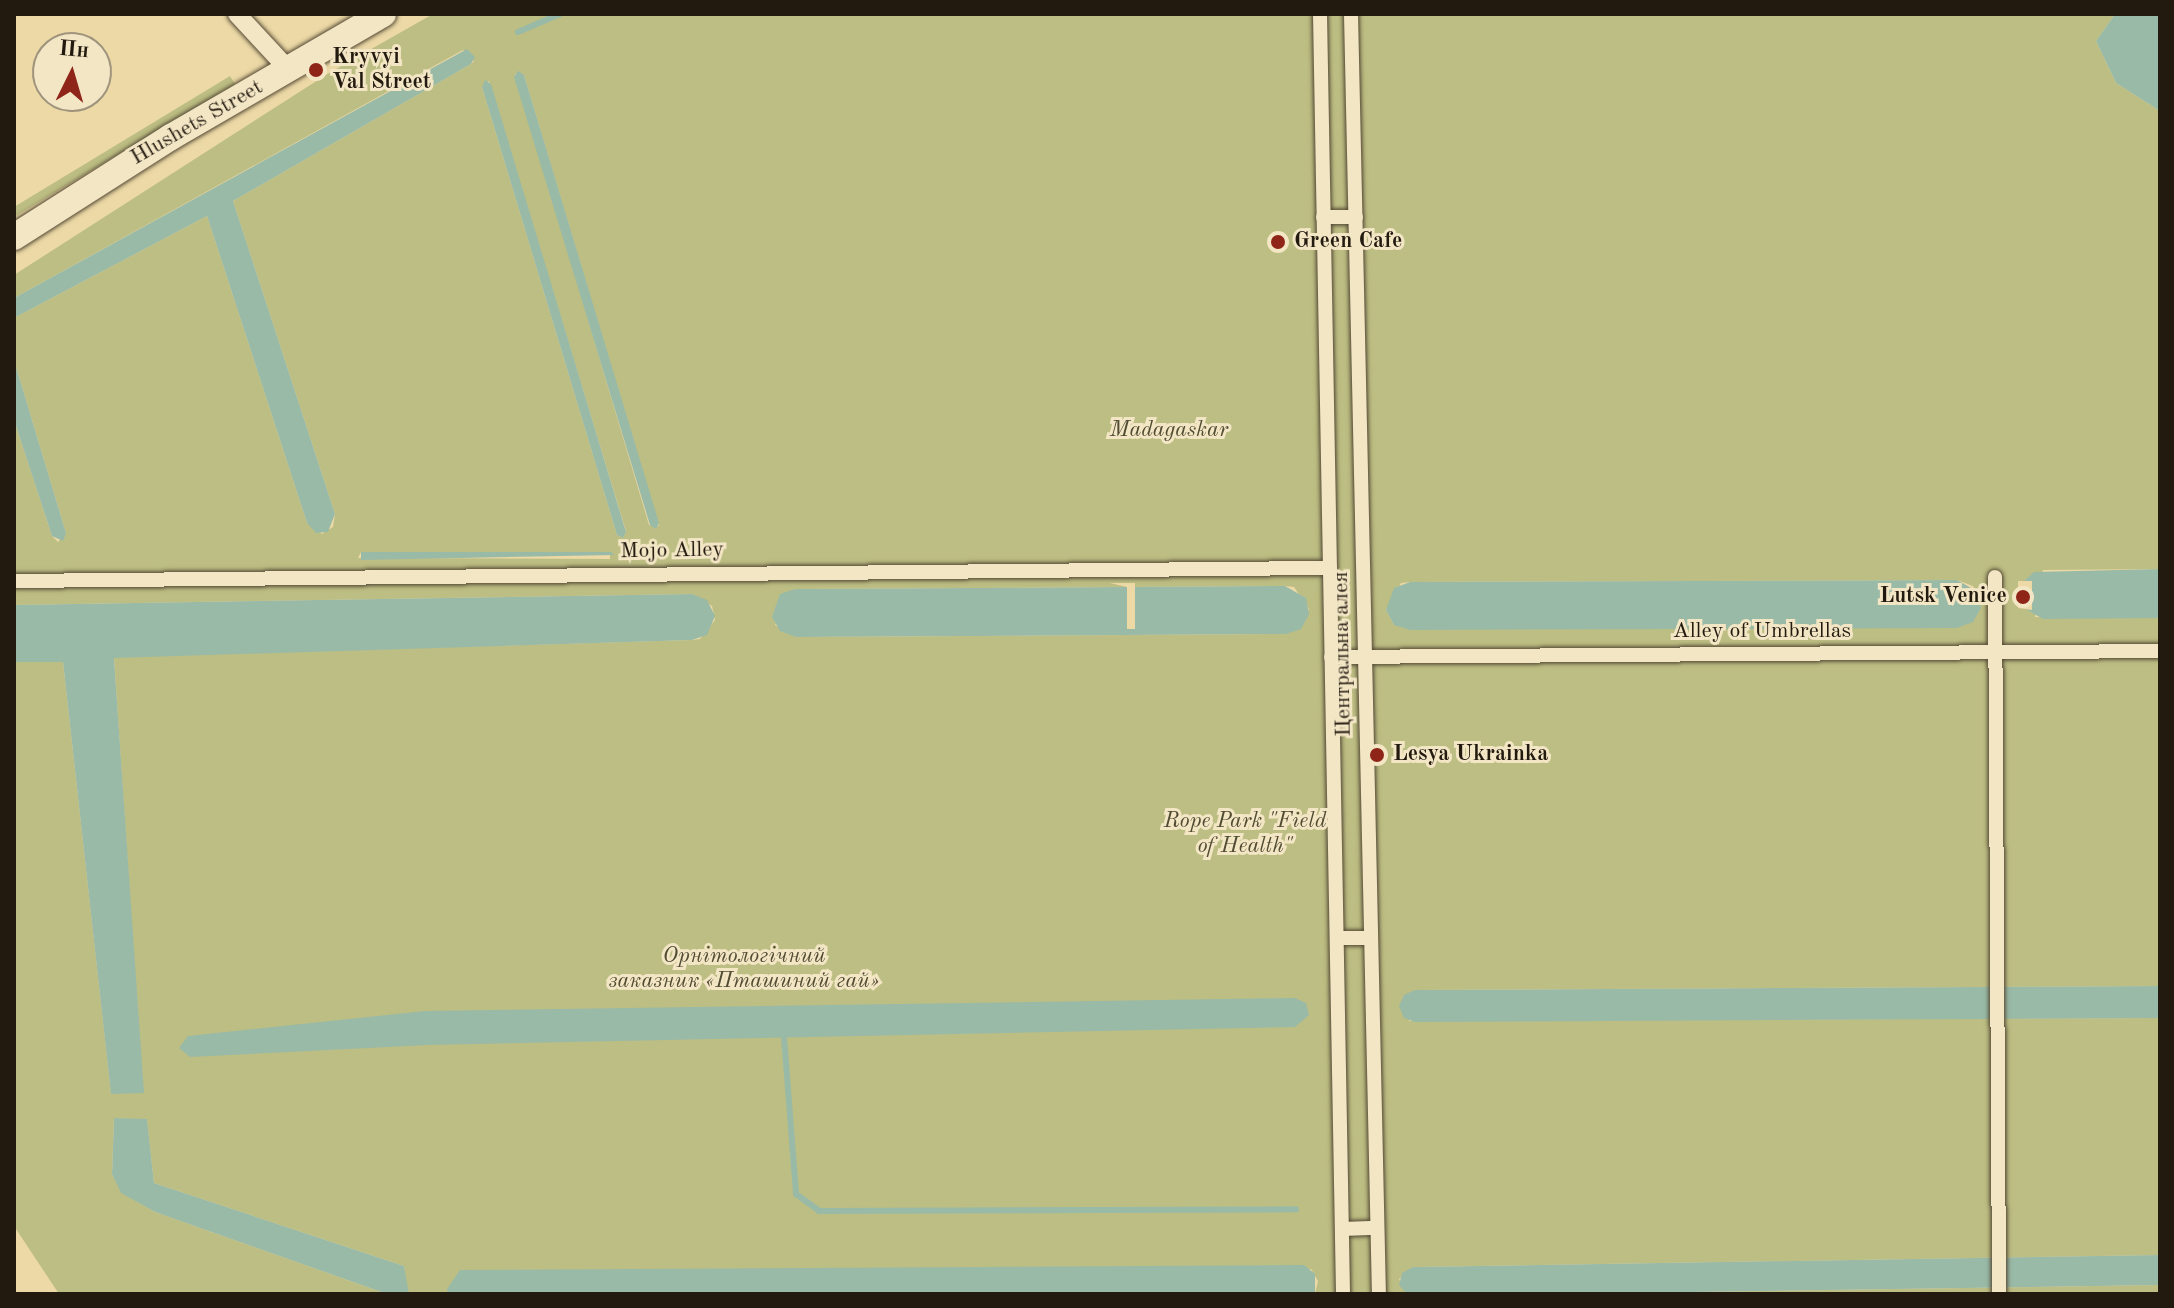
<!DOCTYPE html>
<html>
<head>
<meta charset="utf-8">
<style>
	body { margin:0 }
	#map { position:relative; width:2174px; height:1308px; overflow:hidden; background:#ecd9a6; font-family:"Old Standard TT",serif }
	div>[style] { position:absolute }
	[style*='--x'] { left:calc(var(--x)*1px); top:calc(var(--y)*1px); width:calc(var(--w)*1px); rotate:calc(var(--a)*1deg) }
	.green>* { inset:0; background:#bdbe83 }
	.water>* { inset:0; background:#99baa7 }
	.pier>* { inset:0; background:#ecd9a6 }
	.stream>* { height:6px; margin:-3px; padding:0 3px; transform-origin:3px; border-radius:3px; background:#99baa7 }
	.roads { filter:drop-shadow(0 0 2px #544935) drop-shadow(0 0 2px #544935) }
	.pedestrian>* { height:14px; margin:-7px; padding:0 7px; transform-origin:7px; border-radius:7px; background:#f3e6c5 }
	.minor>* { height:18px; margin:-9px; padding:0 9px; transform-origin:9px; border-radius:9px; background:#f3e6c5 }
	.secondary>* { height:26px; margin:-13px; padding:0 13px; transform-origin:13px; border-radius:13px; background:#f3e6c5 }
	.dots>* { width:22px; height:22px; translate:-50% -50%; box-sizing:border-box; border:4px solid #f3e6c5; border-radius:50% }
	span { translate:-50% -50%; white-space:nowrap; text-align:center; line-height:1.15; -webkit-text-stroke:6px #f3e6c5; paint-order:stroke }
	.poi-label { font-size:22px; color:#22190f; font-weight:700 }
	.left { translate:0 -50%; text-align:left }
	.right { translate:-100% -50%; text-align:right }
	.street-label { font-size:22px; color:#22190f }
	.park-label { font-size:22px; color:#504b32; font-style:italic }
	.frame { position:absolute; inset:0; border:16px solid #22190f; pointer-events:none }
	.north { position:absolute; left:32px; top:32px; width:80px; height:80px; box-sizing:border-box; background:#f3e6c5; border:2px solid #9f947c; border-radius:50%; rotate:5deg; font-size:22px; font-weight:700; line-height:32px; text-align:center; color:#22190f }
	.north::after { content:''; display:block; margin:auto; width:28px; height:36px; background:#8f2418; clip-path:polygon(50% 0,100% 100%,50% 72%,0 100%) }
</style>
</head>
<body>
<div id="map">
	<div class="green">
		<div style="clip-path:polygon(evenodd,433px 14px,2115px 14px,2096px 41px,2116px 83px,2160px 111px,2160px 569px,2043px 570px,2035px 617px,2160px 618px,2160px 986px,1415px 990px,1409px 1021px,2160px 1018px,2160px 1255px,1413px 1267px,1399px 1279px,1407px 1294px,1315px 1294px,1318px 1281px,1311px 1269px,1091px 1294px,408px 1294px,404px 1266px,154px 1183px,147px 1120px,114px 1118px,112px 1174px,122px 1193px,155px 1212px,387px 1294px,59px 1294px,14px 1226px,14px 662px,63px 662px,111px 1093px,143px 1093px,114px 657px,692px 640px,700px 639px,715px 620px,712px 606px,692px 594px,14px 605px,14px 420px,52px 536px,58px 542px,66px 533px,14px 360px,14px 318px,207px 216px,307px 523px,322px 534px,333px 527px,335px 514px,233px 201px,471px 64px,474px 61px,463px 50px,14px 298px,14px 275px,329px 73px,433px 14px,515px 74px,524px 75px,659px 526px,649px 525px,515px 74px,433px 14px,489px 81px,626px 531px,623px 538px,617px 535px,482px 87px,489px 81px,433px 14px,610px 552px,610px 559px,358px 558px,361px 552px,610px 552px,433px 14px,1957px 580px,1973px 586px,1981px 600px,1394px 625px,1386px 610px,1401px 583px,1410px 582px,1957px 580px,433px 14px,1285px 586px,1294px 587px,1309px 609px,1286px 634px,796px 637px,775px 625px,795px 589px,1285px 586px)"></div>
		<div style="clip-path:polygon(230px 76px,235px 84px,14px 217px,14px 207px)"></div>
		<div style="clip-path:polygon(2160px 1285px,2160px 1294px,1556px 1294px)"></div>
	</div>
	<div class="water">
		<div style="clip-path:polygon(2115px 14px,2160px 14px,2160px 111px,2116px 83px,2096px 41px)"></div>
		<div style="clip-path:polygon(467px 49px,475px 57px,471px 64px,233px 201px,335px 514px,328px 532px,316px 533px,307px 523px,207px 216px,14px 318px,14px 298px)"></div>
		<div style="clip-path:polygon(518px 71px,524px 75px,659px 523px,656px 529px,650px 525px,514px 77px)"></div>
		<div style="clip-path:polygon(485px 80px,491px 84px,626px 532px,623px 538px,617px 535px,482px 87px)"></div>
		<div style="clip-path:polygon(14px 360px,66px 533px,63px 541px,52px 536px,14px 420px)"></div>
		<div style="clip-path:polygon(361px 552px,611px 552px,614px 555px,361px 560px)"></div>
		<div style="clip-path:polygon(2160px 569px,2160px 618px,2043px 619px,2022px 607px,2022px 583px,2034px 572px)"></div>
		<div style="clip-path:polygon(1957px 580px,1978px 592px,1981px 608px,1973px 622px,1957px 628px,1410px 630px,1394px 625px,1386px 610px,1394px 588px,1410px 582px)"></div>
		<div style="clip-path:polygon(1285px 586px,1306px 598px,1309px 614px,1301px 629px,1286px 634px,796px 637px,780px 631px,772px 617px,780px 594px,795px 589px)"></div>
		<div style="clip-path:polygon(692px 594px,707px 600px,715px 616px,707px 635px,692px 640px,114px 658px,144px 1093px,111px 1094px,63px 662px,14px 662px,14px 605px)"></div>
		<div style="clip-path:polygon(2160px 986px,2160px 1018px,1415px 1022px,1404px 1018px,1399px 1006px,1404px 995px,1415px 990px)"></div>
		<div style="clip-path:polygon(1295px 998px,1306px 1003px,1309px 1015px,1295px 1027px,428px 1045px,190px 1057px,179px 1048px,188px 1036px,425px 1011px)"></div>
		<div style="clip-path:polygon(114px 1118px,147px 1119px,154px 1183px,404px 1266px,409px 1294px,387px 1294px,155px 1212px,121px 1193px,112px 1174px)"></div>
		<div style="clip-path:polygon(2160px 1255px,2160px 1285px,1556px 1294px,1407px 1294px,1399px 1285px,1402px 1273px,1413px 1267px)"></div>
		<div style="clip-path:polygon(1304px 1265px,1315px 1274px,1315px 1294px,448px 1294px,447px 1289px,460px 1270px)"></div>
	</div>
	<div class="pier">
		<div style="clip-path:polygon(2018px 581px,2032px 581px,2032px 610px,2018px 608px)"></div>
		<div style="clip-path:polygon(1110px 583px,1135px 583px,1135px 629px,1127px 629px,1127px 587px)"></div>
	</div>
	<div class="stream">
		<div style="--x:518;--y:32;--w:46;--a:-23.2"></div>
		<div style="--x:784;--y:1037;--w:157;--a:85.6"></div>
		<div style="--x:796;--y:1194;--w:29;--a:36"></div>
		<div style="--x:819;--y:1211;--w:477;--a:-0.2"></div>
	</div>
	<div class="roads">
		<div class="pedestrian">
			<div style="--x:1320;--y:14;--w:1280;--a:88.97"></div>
			<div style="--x:1351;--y:14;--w:1280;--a:88.75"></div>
			<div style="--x:1323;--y:217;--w:33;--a:0"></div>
			<div style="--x:1995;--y:577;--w:717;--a:89.68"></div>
			<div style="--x:14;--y:581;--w:1316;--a:-0.57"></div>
			<div style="--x:1331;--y:657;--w:829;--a:-0.41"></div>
			<div style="--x:1337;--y:938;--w:34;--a:0"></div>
			<div style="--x:1342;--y:1229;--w:35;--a:-2"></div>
		</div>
		<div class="minor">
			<div style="--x:237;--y:14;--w:75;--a:47.2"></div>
		</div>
		<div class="secondary">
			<div style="--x:14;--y:237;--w:186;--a:-32.5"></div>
			<div style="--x:171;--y:137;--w:245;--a:-30.1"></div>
		</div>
	</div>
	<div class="dots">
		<div style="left:316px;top:70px;background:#8f2418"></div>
		<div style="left:1278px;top:242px;background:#8f2418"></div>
		<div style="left:2023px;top:597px;background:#8f2418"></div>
		<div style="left:1377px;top:755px;background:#8f2418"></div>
	</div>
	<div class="poi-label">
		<span class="left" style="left:332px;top:70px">Kryvyi<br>Val Street</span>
		<span class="left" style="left:1294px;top:242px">Green Cafe</span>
		<span class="right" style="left:2007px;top:597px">Lutsk Venice</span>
		<span class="left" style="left:1393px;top:755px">Lesya Ukrainka</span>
	</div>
	<div class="street-label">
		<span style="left:197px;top:123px;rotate:-30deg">Hlushets Street</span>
		<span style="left:672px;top:551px;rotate:-1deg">Mojo Alley</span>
		<span style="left:1762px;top:632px">Alley of Umbrellas</span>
		<span style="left:1343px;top:654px;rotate:-91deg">Центральна алея</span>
	</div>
	<div class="park-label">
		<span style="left:1169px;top:431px">Madagaskar</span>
		<span style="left:1245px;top:834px">Rope Park "Field<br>of Health"</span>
		<span style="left:744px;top:969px">Орнітологічний<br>заказник «Пташиний гай»</span>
	</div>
	<div class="frame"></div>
	<div class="north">Пн</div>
</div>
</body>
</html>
